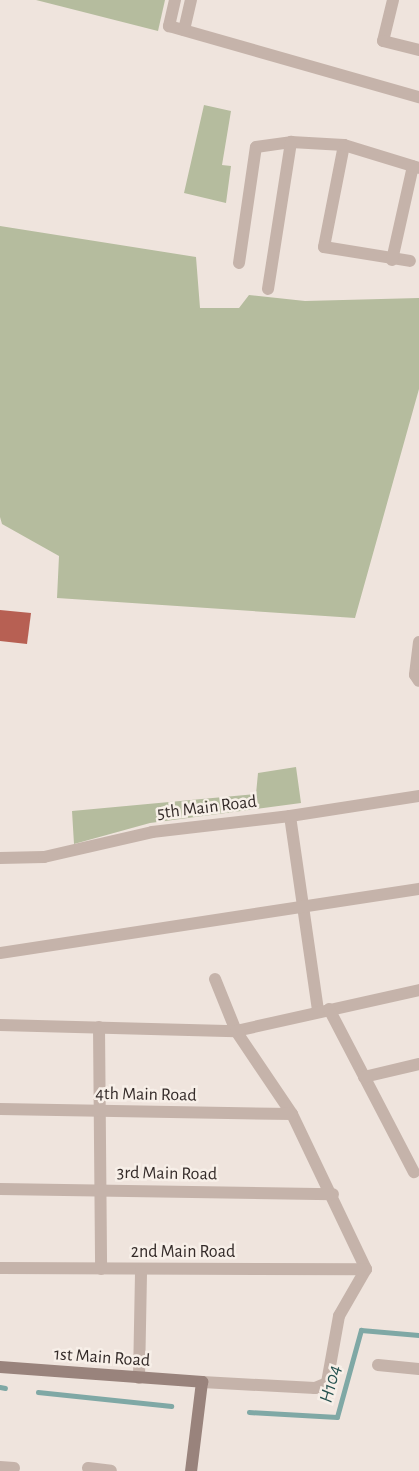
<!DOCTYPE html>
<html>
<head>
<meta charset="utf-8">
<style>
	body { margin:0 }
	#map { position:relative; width:419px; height:1471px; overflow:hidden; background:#efe4dd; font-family:"Alegreya Sans",sans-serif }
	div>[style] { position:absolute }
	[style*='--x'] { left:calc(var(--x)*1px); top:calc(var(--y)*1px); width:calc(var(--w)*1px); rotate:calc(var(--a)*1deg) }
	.green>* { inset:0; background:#b5bc9e }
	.stream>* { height:4.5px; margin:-2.25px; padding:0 2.25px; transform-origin:2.25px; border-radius:2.25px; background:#7fa8a5 }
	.building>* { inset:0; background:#b76053 }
	.street>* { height:12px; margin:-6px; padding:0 6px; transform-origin:6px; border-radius:6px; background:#c5b3aa }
	.secondary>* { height:12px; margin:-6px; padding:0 6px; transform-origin:6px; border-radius:6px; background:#99837c }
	span { translate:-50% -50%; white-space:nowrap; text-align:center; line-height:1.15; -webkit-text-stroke:5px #f7efe8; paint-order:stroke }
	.street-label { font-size:18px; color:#342b29 }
	.water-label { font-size:19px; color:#23504e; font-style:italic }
</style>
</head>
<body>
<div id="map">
	<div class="green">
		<div style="clip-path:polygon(36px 0,165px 0,158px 31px)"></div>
		<div style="clip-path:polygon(204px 105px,231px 111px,222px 165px,231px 166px,226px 203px,184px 193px)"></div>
		<div style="clip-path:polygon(0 226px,196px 257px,200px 308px,239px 308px,249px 295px,305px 301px,419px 298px,419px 389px,355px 618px,57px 598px,59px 556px,2px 524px,0 517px)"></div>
		<div style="clip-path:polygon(296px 767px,301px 803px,150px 823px,74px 844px,72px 811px,256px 794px,258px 773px)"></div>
	</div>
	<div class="stream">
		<div style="--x:0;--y:1387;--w:5;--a:11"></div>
		<div style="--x:38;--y:1392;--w:134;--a:6"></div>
		<div style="--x:249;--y:1412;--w:88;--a:3.3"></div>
		<div style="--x:337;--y:1417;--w:90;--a:-74.6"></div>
		<div style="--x:361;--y:1330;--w:58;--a:4.9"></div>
	</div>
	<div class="building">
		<div style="clip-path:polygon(0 610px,31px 613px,27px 644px,0 641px)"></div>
	</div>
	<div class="street">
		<div style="--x:175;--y:0;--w:27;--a:103"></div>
		<div style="--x:169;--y:26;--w:260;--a:15.9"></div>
		<div style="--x:393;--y:0;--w:42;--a:103.7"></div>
		<div style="--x:383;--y:41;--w:37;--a:14"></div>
		<div style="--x:184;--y:30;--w:31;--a:-77"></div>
		<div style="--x:344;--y:145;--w:104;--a:101.1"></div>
		<div style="--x:324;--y:247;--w:87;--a:9.2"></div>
		<div style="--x:392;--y:260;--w:96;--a:-77.4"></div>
		<div style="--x:239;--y:263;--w:117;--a:-81.7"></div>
		<div style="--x:256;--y:147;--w:35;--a:-8"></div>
		<div style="--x:291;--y:142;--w:53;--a:3.2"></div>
		<div style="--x:344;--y:145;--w:78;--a:17"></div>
		<div style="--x:268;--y:289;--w:149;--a:-81.1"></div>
		<div style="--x:419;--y:642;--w:33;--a:97"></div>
		<div style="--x:415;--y:675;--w:7;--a:56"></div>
		<div style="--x:290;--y:816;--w:197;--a:81.8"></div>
		<div style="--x:0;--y:858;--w:44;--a:-1.3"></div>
		<div style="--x:44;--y:857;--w:111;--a:-13"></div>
		<div style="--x:152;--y:832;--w:139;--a:-6.6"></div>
		<div style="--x:290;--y:816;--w:131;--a:-8.8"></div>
		<div style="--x:0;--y:953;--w:424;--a:-8.7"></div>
		<div style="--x:215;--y:979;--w:56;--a:68"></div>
		<div style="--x:236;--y:1031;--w:188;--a:-12.6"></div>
		<div style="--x:329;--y:1009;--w:184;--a:62.5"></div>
		<div style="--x:0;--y:1025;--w:236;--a:1.5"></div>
		<div style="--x:236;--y:1031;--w:100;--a:56"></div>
		<div style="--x:292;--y:1114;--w:172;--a:64.5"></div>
		<div style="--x:366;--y:1269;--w:54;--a:119.9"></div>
		<div style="--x:339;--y:1316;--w:68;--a:100.2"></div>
		<div style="--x:327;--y:1383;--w:13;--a:157"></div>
		<div style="--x:315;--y:1388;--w:113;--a:-177"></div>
		<div style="--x:99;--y:1027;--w:242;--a:89.5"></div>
		<div style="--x:364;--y:1077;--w:57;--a:-13.3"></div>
		<div style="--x:0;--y:1109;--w:292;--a:1"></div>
		<div style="--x:0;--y:1189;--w:333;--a:0.9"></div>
		<div style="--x:0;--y:1268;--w:366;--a:0.2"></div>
		<div style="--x:378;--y:1365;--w:41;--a:5.6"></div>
		<div style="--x:139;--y:1378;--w:108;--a:-88.9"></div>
		<div style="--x:0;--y:1467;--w:14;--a:4"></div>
		<div style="--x:88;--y:1468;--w:23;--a:7"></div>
	</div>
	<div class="secondary">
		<div style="--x:0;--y:1367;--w:203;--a:4.2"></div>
		<div style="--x:202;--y:1382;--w:90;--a:97"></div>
	</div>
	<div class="street-label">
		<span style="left:207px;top:808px;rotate:-7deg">5th Main Road</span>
		<span style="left:146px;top:1095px;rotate:1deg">4th Main Road</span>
		<span style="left:167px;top:1174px;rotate:1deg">3rd Main Road</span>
		<span style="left:183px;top:1252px">2nd Main Road</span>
		<span style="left:102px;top:1358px;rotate:4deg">1st Main Road</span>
	</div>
	<div class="water-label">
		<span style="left:331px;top:1384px;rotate:-75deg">H104</span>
	</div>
</div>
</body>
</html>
